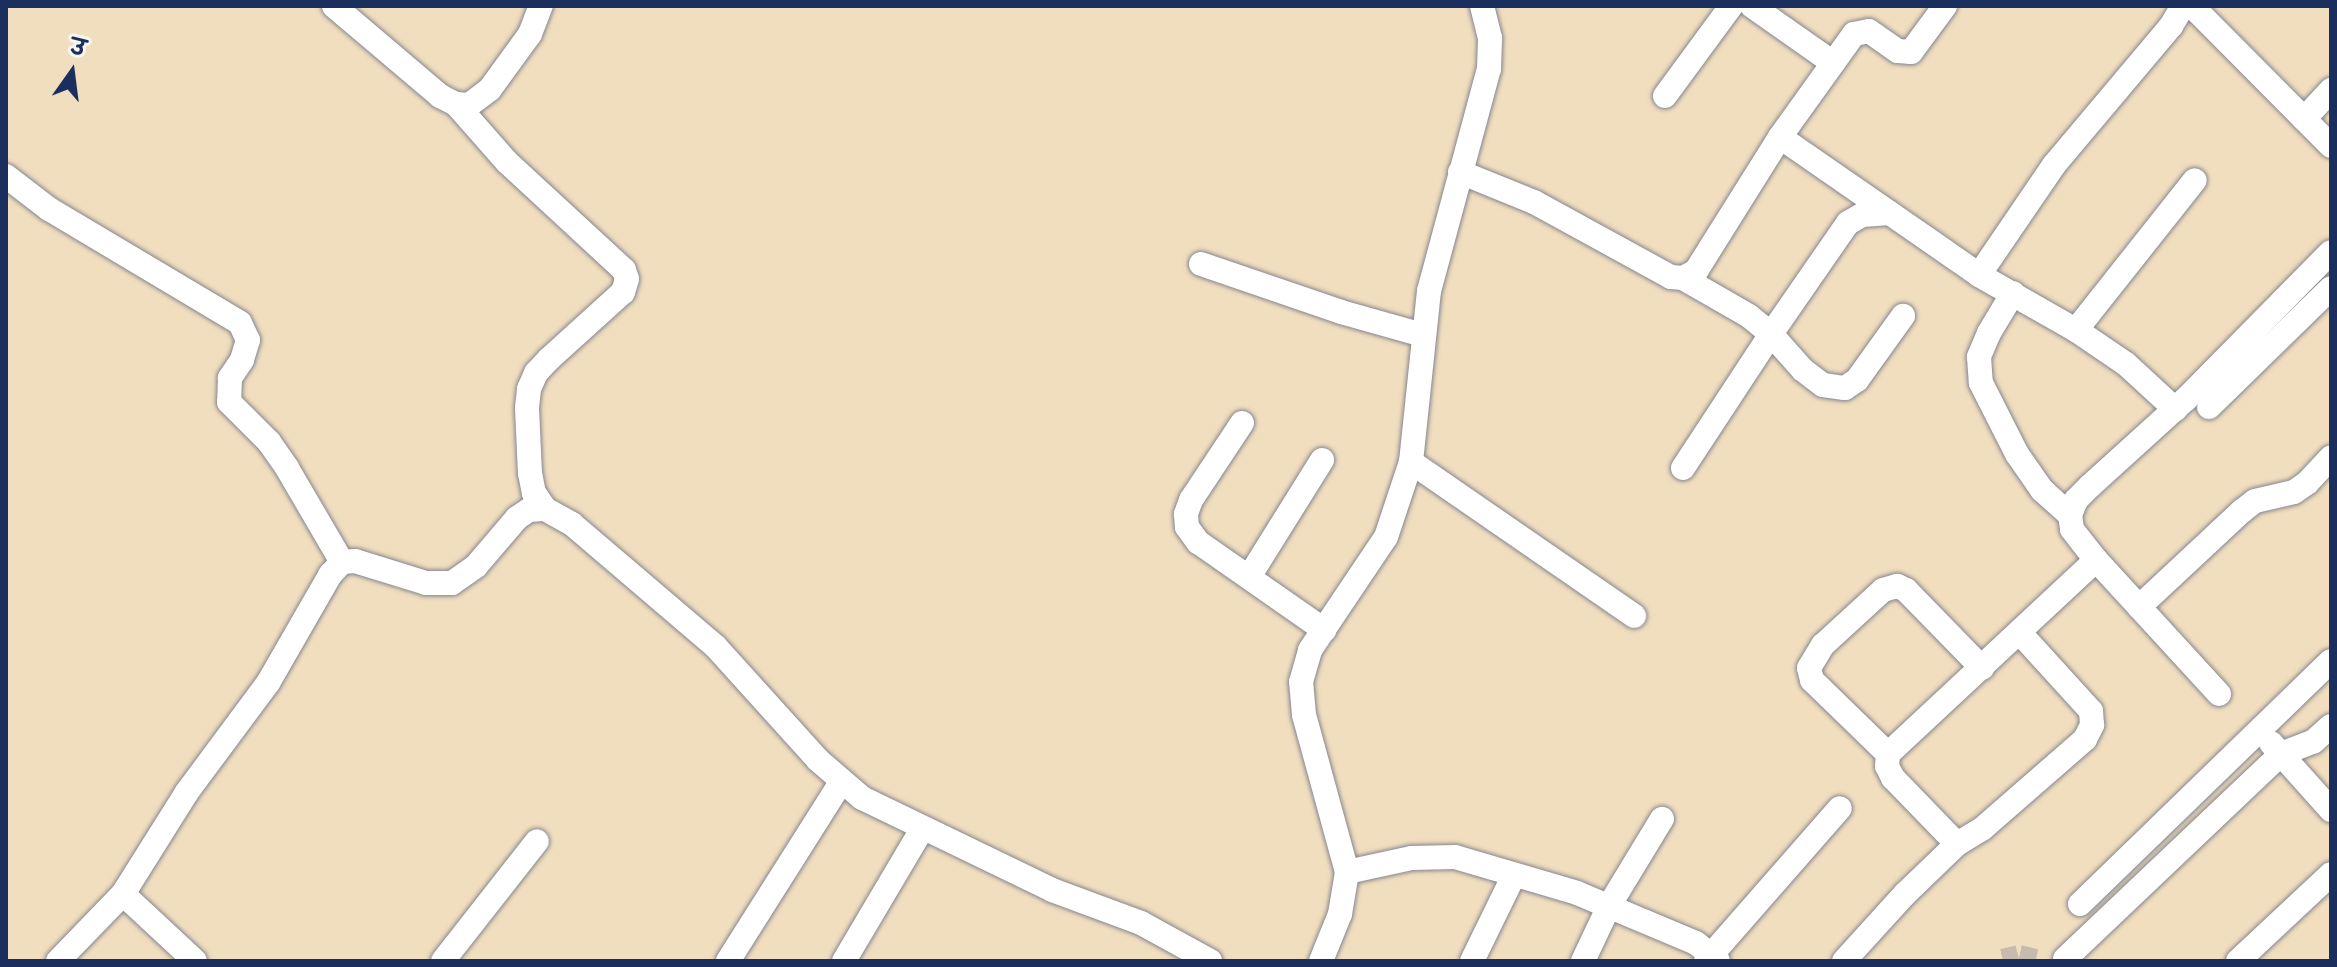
<!DOCTYPE html>
<html>
<head>
<meta charset="utf-8">
<style>
	body { margin:0 }
	#map { position:relative; width:2337px; height:967px; overflow:hidden; background:#f1debf; font-family:"Balsamiq Sans","Playpen Sans Deva",sans-serif }
	div>[style] { position:absolute }
	[style*='--x'] { left:calc(var(--x)*1px); top:calc(var(--y)*1px); width:calc(var(--w)*1px); rotate:calc(var(--a)*1deg) }
	.minor-tunnel>* { height:24px; margin-top:-12px; transform-origin:0; background:repeating-linear-gradient(90deg,#c6bbac 0 24px,transparent 0 36px) }
	.roads { filter:drop-shadow(0 0 2px #86868e) drop-shadow(0 0 2px #86868e) }
	.minor>* { height:24px; margin:-12px; padding:0 12px; transform-origin:12px; border-radius:12px; background:#fff }
	span { translate:-50% -50%; white-space:nowrap; text-align:center; line-height:1.15; -webkit-text-stroke:8px #f6f6f2; paint-order:stroke }
	.frame { position:absolute; inset:0; border:8px solid #1b2f5e; pointer-events:none }
	.north { position:absolute; left:32px; top:32px; width:80px; height:80px; -webkit-text-stroke:6px #f6f6f2; paint-order:stroke; rotate:14deg; font-size:22px; font-weight:700; line-height:32px; text-align:center; color:#1b2f5e }
	.north::after { content:''; display:block; margin:auto; width:28px; height:36px; background:#1b2f5e; clip-path:polygon(50% 0,100% 100%,50% 72%,0 100%) }
</style>
</head>
<body>
<div id="map">
	<div class="minor-tunnel">
		<div style="--x:2003;--y:961;--w:16;--a:-14"></div>
		<div style="--x:2019;--y:957;--w:17;--a:13"></div>
	</div>
	<div class="roads">
		<div class="minor">
			<div style="--x:334;--y:6;--w:139;--a:40.3"></div>
			<div style="--x:440;--y:96;--w:18;--a:27"></div>
			<div style="--x:456;--y:104;--w:13;--a:4"></div>
			<div style="--x:469;--y:105;--w:26;--a:-37"></div>
			<div style="--x:490;--y:89;--w:68;--a:-54"></div>
			<div style="--x:530;--y:34;--w:30;--a:-69"></div>
			<div style="--x:1752;--y:6;--w:99;--a:35.1"></div>
			<div style="--x:2192;--y:6;--w:197;--a:45.2"></div>
			<div style="--x:1665;--y:96;--w:112;--a:-53.7"></div>
			<div style="--x:456;--y:104;--w:77;--a:48.7"></div>
			<div style="--x:507;--y:162;--w:159;--a:42.7"></div>
			<div style="--x:624;--y:270;--w:9;--a:72"></div>
			<div style="--x:627;--y:279;--w:14;--a:107"></div>
			<div style="--x:623;--y:292;--w:100;--a:137.8"></div>
			<div style="--x:549;--y:359;--w:19;--a:133"></div>
			<div style="--x:536;--y:373;--w:17;--a:114"></div>
			<div style="--x:529;--y:389;--w:19;--a:96"></div>
			<div style="--x:527;--y:408;--w:65;--a:87.4"></div>
			<div style="--x:530;--y:473;--w:20;--a:79"></div>
			<div style="--x:534;--y:493;--w:19;--a:55"></div>
			<div style="--x:2304;--y:119;--w:40;--a:-47"></div>
			<div style="--x:1780;--y:137;--w:127;--a:-54.3"></div>
			<div style="--x:1854;--y:34;--w:15;--a:-11"></div>
			<div style="--x:1869;--y:31;--w:35;--a:35"></div>
			<div style="--x:1898;--y:51;--w:13;--a:4"></div>
			<div style="--x:1911;--y:52;--w:57;--a:-53.5"></div>
			<div style="--x:1460;--y:172;--w:80;--a:22.1"></div>
			<div style="--x:1534;--y:202;--w:156;--a:28.7"></div>
			<div style="--x:1671;--y:277;--w:12;--a:5"></div>
			<div style="--x:1683;--y:278;--w:15;--a:-28"></div>
			<div style="--x:1696;--y:271;--w:158;--a:-57.9"></div>
			<div style="--x:1780;--y:137;--w:242;--a:34.7"></div>
			<div style="--x:1979;--y:275;--w:112;--a:29.6"></div>
			<div style="--x:2076;--y:330;--w:60;--a:34.2"></div>
			<div style="--x:2126;--y:364;--w:67;--a:42.6"></div>
			<div style="--x:6;--y:176;--w:54;--a:37.5"></div>
			<div style="--x:49;--y:209;--w:222;--a:30.8"></div>
			<div style="--x:240;--y:323;--w:19;--a:65"></div>
			<div style="--x:248;--y:340;--w:21;--a:107"></div>
			<div style="--x:242;--y:360;--w:22;--a:124"></div>
			<div style="--x:230;--y:378;--w:24;--a:92"></div>
			<div style="--x:229;--y:402;--w:57;--a:45"></div>
			<div style="--x:269;--y:442;--w:32;--a:55"></div>
			<div style="--x:287;--y:468;--w:109;--a:59.7"></div>
			<div style="--x:1201;--y:264;--w:148;--a:18.9"></div>
			<div style="--x:1341;--y:312;--w:85;--a:15.7"></div>
			<div style="--x:1979;--y:275;--w:133;--a:-55.7"></div>
			<div style="--x:2054;--y:165;--w:182;--a:-49.9"></div>
			<div style="--x:2171;--y:26;--w:23;--a:-59"></div>
			<div style="--x:1683;--y:278;--w:76;--a:29.9"></div>
			<div style="--x:1749;--y:316;--w:28;--a:39"></div>
			<div style="--x:1771;--y:334;--w:135;--a:-55.3"></div>
			<div style="--x:1848;--y:223;--w:16;--a:-30"></div>
			<div style="--x:1862;--y:215;--w:28;--a:-4"></div>
			<div style="--x:2013;--y:293;--w:47;--a:121"></div>
			<div style="--x:1989;--y:333;--w:26;--a:113"></div>
			<div style="--x:1979;--y:357;--w:26;--a:86"></div>
			<div style="--x:1981;--y:383;--w:80;--a:63.1"></div>
			<div style="--x:2017;--y:454;--w:44;--a:55.2"></div>
			<div style="--x:2042;--y:490;--w:38;--a:42"></div>
			<div style="--x:2076;--y:330;--w:191;--a:-51.6"></div>
			<div style="--x:2209;--y:407;--w:170;--a:-44.3"></div>
			<div style="--x:1242;--y:423;--w:92;--a:123.5"></div>
			<div style="--x:1191;--y:500;--w:15;--a:110"></div>
			<div style="--x:1186;--y:514;--w:13;--a:86"></div>
			<div style="--x:1187;--y:527;--w:19;--a:54"></div>
			<div style="--x:1198;--y:542;--w:154;--a:34.9"></div>
			<div style="--x:1411;--y:462;--w:271;--a:34.6"></div>
			<div style="--x:1683;--y:468;--w:160;--a:-56.7"></div>
			<div style="--x:1771;--y:334;--w:48;--a:48.4"></div>
			<div style="--x:1803;--y:370;--w:25;--a:37"></div>
			<div style="--x:1823;--y:385;--w:22;--a:8"></div>
			<div style="--x:1845;--y:388;--w:14;--a:-34"></div>
			<div style="--x:1857;--y:380;--w:79;--a:-54.3"></div>
			<div style="--x:1249;--y:577;--w:138;--a:-58"></div>
			<div style="--x:2139;--y:607;--w:141;--a:-43"></div>
			<div style="--x:2242;--y:511;--w:16;--a:-38"></div>
			<div style="--x:2255;--y:501;--w:40;--a:-13"></div>
			<div style="--x:2294;--y:492;--w:16;--a:-35"></div>
			<div style="--x:2307;--y:483;--w:35;--a:-47"></div>
			<div style="--x:2219;--y:694;--w:182;--a:-132.5"></div>
			<div style="--x:2096;--y:560;--w:39;--a:-128"></div>
			<div style="--x:2072;--y:529;--w:14;--a:-98"></div>
			<div style="--x:2070;--y:515;--w:16;--a:-68"></div>
			<div style="--x:2076;--y:500;--w:20;--a:-45"></div>
			<div style="--x:2090;--y:486;--w:130;--a:-42.2"></div>
			<div style="--x:2186;--y:399;--w:206;--a:-45.4"></div>
			<div style="--x:2271;--y:743;--w:90;--a:48.2"></div>
			<div style="--x:1888;--y:754;--w:106;--a:-135.8"></div>
			<div style="--x:1812;--y:680;--w:12;--a:-104"></div>
			<div style="--x:1809;--y:668;--w:27;--a:-59"></div>
			<div style="--x:1823;--y:645;--w:81;--a:-42.5"></div>
			<div style="--x:1883;--y:590;--w:15;--a:-16"></div>
			<div style="--x:1897;--y:586;--w:10;--a:24"></div>
			<div style="--x:1906;--y:590;--w:109;--a:45.7"></div>
			<div style="--x:1957;--y:844;--w:92;--a:-134.1"></div>
			<div style="--x:1893;--y:778;--w:13;--a:-117"></div>
			<div style="--x:1887;--y:766;--w:12;--a:-85"></div>
			<div style="--x:1888;--y:754;--w:284;--a:-43"></div>
			<div style="--x:1347;--y:872;--w:66;--a:-12.2"></div>
			<div style="--x:1412;--y:858;--w:43;--a:-1.3"></div>
			<div style="--x:1455;--y:857;--w:127;--a:16.4"></div>
			<div style="--x:1577;--y:893;--w:129;--a:22.8"></div>
			<div style="--x:1696;--y:943;--w:28;--a:39"></div>
			<div style="--x:123;--y:894;--w:98;--a:42.9"></div>
			<div style="--x:2080;--y:904;--w:349;--a:-44.1"></div>
			<div style="--x:2065;--y:959;--w:298;--a:-43.5"></div>
			<div style="--x:2281;--y:754;--w:34;--a:-21"></div>
			<div style="--x:2313;--y:742;--w:24;--a:-42"></div>
			<div style="--x:58;--y:961;--w:93;--a:-45.9"></div>
			<div style="--x:123;--y:894;--w:120;--a:-57.9"></div>
			<div style="--x:187;--y:792;--w:136;--a:-53.4"></div>
			<div style="--x:268;--y:683;--w:125;--a:-60.1"></div>
			<div style="--x:330;--y:575;--w:18;--a:-47"></div>
			<div style="--x:342;--y:562;--w:13;--a:-4"></div>
			<div style="--x:355;--y:561;--w:74;--a:17.2"></div>
			<div style="--x:426;--y:583;--w:26;--a:0"></div>
			<div style="--x:452;--y:583;--w:29;--a:-35"></div>
			<div style="--x:476;--y:566;--w:63;--a:-49.5"></div>
			<div style="--x:517;--y:518;--w:14;--a:-34"></div>
			<div style="--x:529;--y:510;--w:16;--a:-4"></div>
			<div style="--x:545;--y:509;--w:31;--a:29"></div>
			<div style="--x:572;--y:524;--w:189;--a:40.5"></div>
			<div style="--x:716;--y:647;--w:152;--a:47.9"></div>
			<div style="--x:818;--y:760;--w:58;--a:40.8"></div>
			<div style="--x:862;--y:798;--w:211;--a:25.8"></div>
			<div style="--x:1052;--y:890;--w:95;--a:20.3"></div>
			<div style="--x:1141;--y:923;--w:79;--a:28.8"></div>
			<div style="--x:443;--y:961;--w:152;--a:-51.9"></div>
			<div style="--x:728;--y:961;--w:212;--a:-57.7"></div>
			<div style="--x:844;--y:961;--w:153;--a:-59.4"></div>
			<div style="--x:1321;--y:961;--w:51;--a:-68"></div>
			<div style="--x:1340;--y:914;--w:43;--a:-80.5"></div>
			<div style="--x:1347;--y:872;--w:163;--a:-105.3"></div>
			<div style="--x:1304;--y:715;--w:33;--a:-95"></div>
			<div style="--x:1301;--y:682;--w:33;--a:-74"></div>
			<div style="--x:1310;--y:650;--w:136;--a:-56.1"></div>
			<div style="--x:1386;--y:537;--w:79;--a:-71.6"></div>
			<div style="--x:1411;--y:462;--w:172;--a:-84"></div>
			<div style="--x:1429;--y:291;--w:230;--a:-74.9"></div>
			<div style="--x:1489;--y:69;--w:31;--a:-88"></div>
			<div style="--x:1490;--y:38;--w:33;--a:-104"></div>
			<div style="--x:1472;--y:961;--w:96;--a:-64"></div>
			<div style="--x:1583;--y:961;--w:61;--a:-64.7"></div>
			<div style="--x:1609;--y:906;--w:102;--a:-58.7"></div>
			<div style="--x:1706;--y:961;--w:203;--a:-48.8"></div>
			<div style="--x:1844;--y:961;--w:91;--a:-47.7"></div>
			<div style="--x:1905;--y:894;--w:72;--a:-43.9"></div>
			<div style="--x:1957;--y:844;--w:29;--a:-31"></div>
			<div style="--x:1982;--y:829;--w:137;--a:-41.1"></div>
			<div style="--x:2085;--y:739;--w:16;--a:-63"></div>
			<div style="--x:2092;--y:725;--w:14;--a:-94"></div>
			<div style="--x:2091;--y:711;--w:104;--a:-132.3"></div>
			<div style="--x:2238;--y:961;--w:127;--a:-43.1"></div>
		</div>
	</div>
	<div class="frame"></div>
	<div class="north">उ</div>
</div>
</body>
</html>
